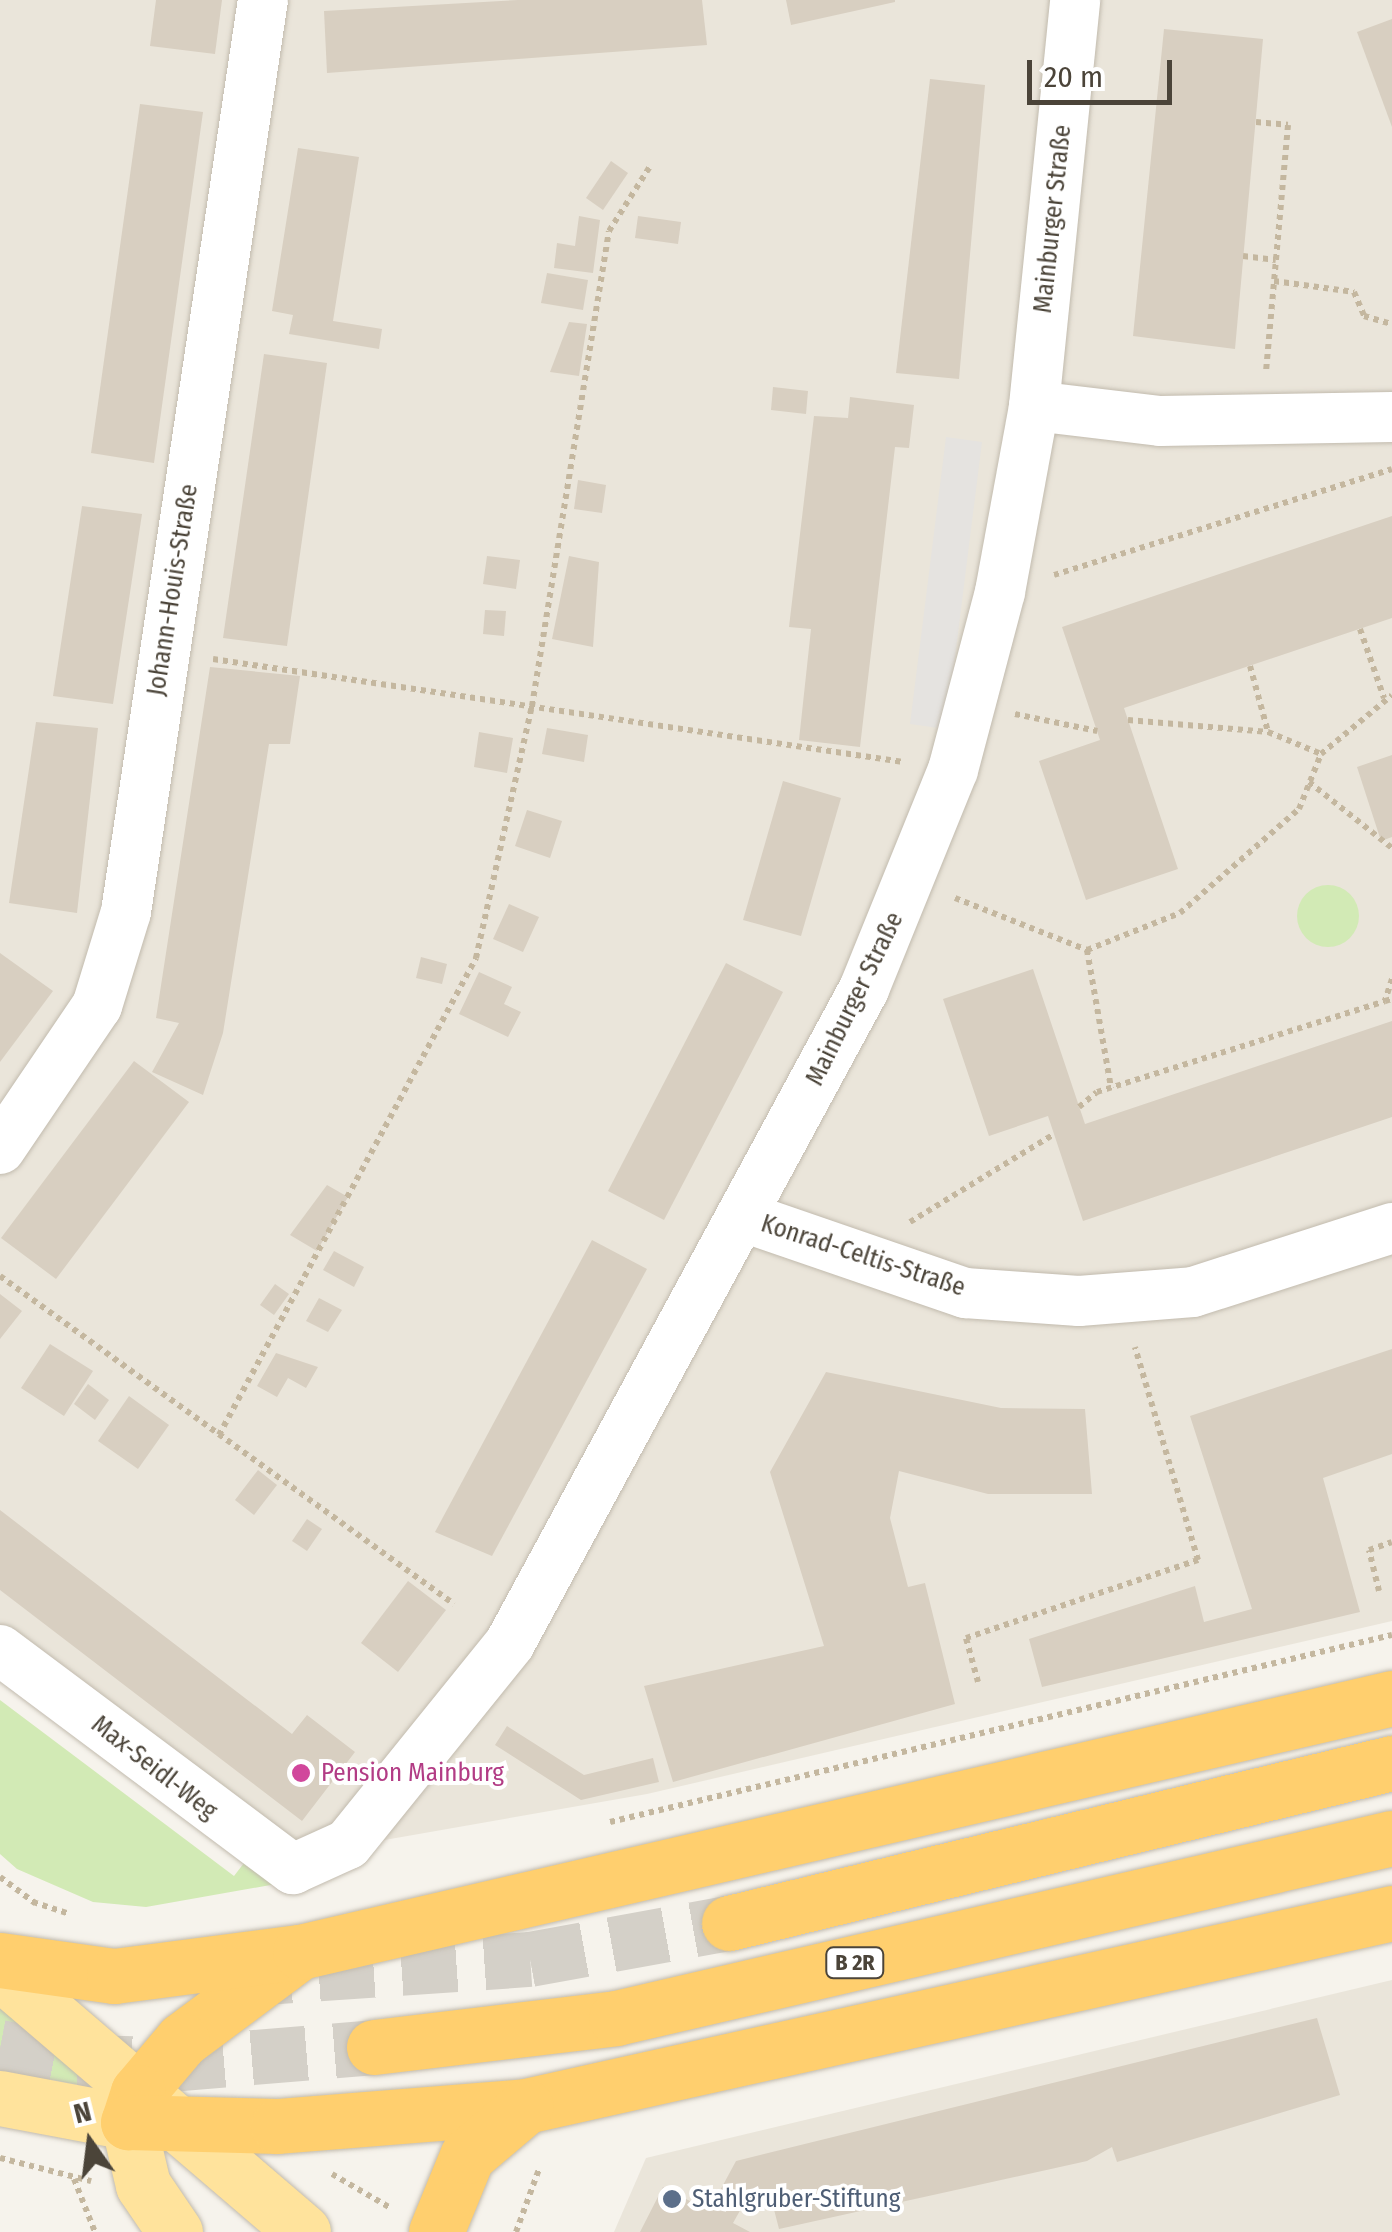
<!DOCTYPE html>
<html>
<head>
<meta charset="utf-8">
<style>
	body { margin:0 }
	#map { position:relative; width:1392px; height:2232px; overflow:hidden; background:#f6f3ec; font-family:"Fira Sans Condensed",sans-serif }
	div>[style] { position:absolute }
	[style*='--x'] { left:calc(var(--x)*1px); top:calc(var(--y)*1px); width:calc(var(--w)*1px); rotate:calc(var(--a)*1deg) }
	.residential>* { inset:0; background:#eae5da }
	.green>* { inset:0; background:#d2eab5 }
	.round { border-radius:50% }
	.parking>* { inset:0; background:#e5e3e0 }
	.building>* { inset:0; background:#d8cfc1 }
	.highway-tunnel>* { height:55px; margin-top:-27.5px; transform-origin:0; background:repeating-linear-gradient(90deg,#d4d0c8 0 55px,transparent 0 83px) }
	.path>* { height:6px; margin-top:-3px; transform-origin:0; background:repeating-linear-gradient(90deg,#c4b79f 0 5px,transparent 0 10px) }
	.roads { filter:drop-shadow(0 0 2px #c2bbae) drop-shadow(0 0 2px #c2bbae) }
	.minor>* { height:50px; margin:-25px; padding:0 25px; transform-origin:25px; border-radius:25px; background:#fff }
	.major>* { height:55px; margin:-27.5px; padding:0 27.5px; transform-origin:27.5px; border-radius:27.5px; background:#ffe39c }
	.highway>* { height:55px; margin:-27.5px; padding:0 27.5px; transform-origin:27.5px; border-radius:27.5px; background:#ffcf6e }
	.dots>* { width:28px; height:28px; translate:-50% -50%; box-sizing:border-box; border:5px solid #fff; border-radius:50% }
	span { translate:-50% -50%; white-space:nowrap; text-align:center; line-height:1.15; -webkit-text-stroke:8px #fff; paint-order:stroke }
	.shield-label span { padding:2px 8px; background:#fff; border:2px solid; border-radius:8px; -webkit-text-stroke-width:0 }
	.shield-label { font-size:22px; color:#4b4439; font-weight:700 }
	.street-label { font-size:25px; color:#4b4439 }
	.hotel-label { font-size:25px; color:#b23c85 }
	.left { translate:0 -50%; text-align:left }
	.service-label { font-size:25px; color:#4e5e75 }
	.north { position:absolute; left:40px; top:2092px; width:100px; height:100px; -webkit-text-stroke:8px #fff; paint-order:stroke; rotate:346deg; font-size:28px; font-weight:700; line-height:40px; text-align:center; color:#4b4439 }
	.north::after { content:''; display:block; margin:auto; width:35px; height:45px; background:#4b4439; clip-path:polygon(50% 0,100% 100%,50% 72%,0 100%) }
	.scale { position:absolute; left:1027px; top:60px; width:145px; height:45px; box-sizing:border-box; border:5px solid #4b4439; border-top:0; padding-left:12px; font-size:30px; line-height:35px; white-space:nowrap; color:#4b4439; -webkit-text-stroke:8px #fff; paint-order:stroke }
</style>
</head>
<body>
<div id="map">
	<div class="residential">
		<div style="clip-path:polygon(0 0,1392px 0,1392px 1621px,647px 1794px,299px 1855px,0 1636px)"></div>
		<div style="clip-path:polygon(1392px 1980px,1392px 2232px,614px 2232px,646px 2158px)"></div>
	</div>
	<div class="green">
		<div class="round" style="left:1297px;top:885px;width:62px;height:62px"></div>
		<div style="clip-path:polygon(0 1700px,234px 1876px,244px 1863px,276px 1884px,146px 1907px,93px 1902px,17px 1869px,0 1854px)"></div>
		<div style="clip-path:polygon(0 2003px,86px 2080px,85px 2086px,0 2070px)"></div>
	</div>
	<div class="parking">
		<div style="clip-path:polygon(946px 437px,982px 442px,946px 729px,910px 724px)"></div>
	</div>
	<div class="building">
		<div style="clip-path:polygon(156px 0,222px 0,215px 54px,150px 46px)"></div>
		<div style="clip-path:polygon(518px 0,702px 0,707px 45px,327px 73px,324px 11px)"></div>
		<div style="clip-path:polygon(786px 0,895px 0,895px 2px,791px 25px)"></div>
		<div style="clip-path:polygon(1392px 19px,1392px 127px,1357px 32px)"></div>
		<div style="clip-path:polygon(1164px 29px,1263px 39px,1235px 349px,1133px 336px)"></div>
		<div style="clip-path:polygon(930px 79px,985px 85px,959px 379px,896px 373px)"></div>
		<div style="clip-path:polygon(140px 104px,203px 112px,154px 463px,91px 453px)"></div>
		<div style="clip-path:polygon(298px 148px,359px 157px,333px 321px,382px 329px,379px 349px,289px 334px,293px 315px,272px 311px)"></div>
		<div style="clip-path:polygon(611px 161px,628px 173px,603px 210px,586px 198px)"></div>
		<div style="clip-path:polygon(579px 216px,600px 220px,593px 273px,554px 268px,557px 243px,575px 246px)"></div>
		<div style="clip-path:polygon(638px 216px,681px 222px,678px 244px,635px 238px)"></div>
		<div style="clip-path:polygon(547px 273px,588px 280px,583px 310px,541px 303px)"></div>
		<div style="clip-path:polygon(569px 322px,587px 324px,579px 376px,550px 372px)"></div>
		<div style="clip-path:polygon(264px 354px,327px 363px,287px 646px,223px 638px)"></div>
		<div style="clip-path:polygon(773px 387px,808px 391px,806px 414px,771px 410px)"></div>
		<div style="clip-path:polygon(850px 397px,914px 405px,909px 448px,895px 447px,860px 747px,799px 740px,811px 629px,789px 627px,814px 416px,848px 418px)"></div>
		<div style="clip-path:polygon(578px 480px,606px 485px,602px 513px,574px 509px)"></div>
		<div style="clip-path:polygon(82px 506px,142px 514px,113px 704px,53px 696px)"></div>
		<div style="clip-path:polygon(1392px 516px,1392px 618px,1124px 708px,1178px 869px,1086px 900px,1039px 761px,1100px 740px,1062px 627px)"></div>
		<div style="clip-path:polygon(487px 556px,520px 560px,516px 589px,483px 584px)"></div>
		<div style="clip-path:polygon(569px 556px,599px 562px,593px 647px,552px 639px)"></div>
		<div style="clip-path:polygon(485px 610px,506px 611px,504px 636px,483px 634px)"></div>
		<div style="clip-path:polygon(210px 667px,300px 676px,290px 744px,269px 744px,223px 1033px,203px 1095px,152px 1072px,179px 1023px,156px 1018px)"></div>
		<div style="clip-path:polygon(36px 722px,98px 728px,77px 913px,9px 903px)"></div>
		<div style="clip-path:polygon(547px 728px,588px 735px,584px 762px,542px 754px)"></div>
		<div style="clip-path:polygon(479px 732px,513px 738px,507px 773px,474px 767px)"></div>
		<div style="clip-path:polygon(1392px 755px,1392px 837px,1381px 841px,1357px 767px)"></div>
		<div style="clip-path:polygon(783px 781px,841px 798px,801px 936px,743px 920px)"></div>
		<div style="clip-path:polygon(527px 810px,562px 821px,550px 858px,515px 846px)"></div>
		<div style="clip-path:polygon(509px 904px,539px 917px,523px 952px,493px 939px)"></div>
		<div style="clip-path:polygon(0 953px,53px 991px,0 1062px)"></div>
		<div style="clip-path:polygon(421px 957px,447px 964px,442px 984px,416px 978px)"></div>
		<div style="clip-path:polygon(726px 963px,783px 992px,664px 1220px,608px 1191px)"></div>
		<div style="clip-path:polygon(1033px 969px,1085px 1124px,1392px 1021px,1392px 1117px,1083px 1221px,1048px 1116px,989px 1136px,943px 999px)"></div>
		<div style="clip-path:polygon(479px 972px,512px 987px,504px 1004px,521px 1012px,508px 1037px,459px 1014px)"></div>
		<div style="clip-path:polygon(134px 1061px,189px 1102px,56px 1279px,1px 1238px)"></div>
		<div style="clip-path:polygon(327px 1185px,348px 1197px,317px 1251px,290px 1235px)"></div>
		<div style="clip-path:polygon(592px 1240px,647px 1269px,492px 1556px,435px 1532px)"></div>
		<div style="clip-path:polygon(334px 1251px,364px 1267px,354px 1287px,323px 1270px)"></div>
		<div style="clip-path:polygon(275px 1284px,289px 1294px,274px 1315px,260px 1305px)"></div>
		<div style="clip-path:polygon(0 1294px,22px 1311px,0 1339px)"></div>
		<div style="clip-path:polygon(319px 1298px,342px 1310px,328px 1332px,306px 1321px)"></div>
		<div style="clip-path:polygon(50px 1344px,93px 1371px,64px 1416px,21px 1388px)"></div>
		<div style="clip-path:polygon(1392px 1349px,1392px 1454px,1323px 1478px,1360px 1612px,1042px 1687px,1029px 1639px,1195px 1586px,1204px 1622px,1252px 1609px,1190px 1416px)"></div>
		<div style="clip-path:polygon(276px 1353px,318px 1367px,306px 1388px,288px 1378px,277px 1397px,257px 1386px)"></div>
		<div style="clip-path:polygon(826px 1372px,1001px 1408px,1085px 1409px,1092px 1494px,988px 1494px,899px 1471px,890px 1518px,908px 1587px,925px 1583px,955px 1704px,673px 1782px,644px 1686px,824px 1646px,770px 1472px)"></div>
		<div style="clip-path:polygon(88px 1384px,109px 1400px,95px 1420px,74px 1404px)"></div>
		<div style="clip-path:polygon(129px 1396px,169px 1425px,138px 1469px,98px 1441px)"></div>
		<div style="clip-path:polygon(258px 1470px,277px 1485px,254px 1515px,235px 1500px)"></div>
		<div style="clip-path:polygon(0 1510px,292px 1734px,307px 1715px,355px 1752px,302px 1821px,0 1590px)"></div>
		<div style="clip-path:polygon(307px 1519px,322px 1529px,307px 1551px,292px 1541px)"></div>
		<div style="clip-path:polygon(408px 1581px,446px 1610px,398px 1672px,361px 1643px)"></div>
		<div style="clip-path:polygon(507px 1726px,584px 1775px,653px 1758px,659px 1782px,581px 1800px,495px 1745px)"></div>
		<div style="clip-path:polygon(1317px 2018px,1340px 2095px,1117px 2162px,1112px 2147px,1087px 2161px,779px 2229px,770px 2194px,746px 2200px,733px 2223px,750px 2232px,640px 2232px,663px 2187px,709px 2211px,736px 2161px)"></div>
	</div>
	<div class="highway-tunnel">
		<div style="--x:236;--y:1979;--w:295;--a:-3.9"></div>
		<div style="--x:530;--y:1959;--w:202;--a:-10.3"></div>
		<div style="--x:0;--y:2047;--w:78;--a:11"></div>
		<div style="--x:77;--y:2062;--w:92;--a:1.2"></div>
		<div style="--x:169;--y:2064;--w:206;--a:-4.7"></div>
	</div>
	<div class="path">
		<div style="--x:1256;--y:122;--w:32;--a:5"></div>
		<div style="--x:1288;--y:125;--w:248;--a:95.1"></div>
		<div style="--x:1243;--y:256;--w:33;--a:7"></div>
		<div style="--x:1274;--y:281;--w:81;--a:7.8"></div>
		<div style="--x:1354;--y:292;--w:26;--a:67"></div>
		<div style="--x:1364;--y:316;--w:29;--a:16"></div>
		<div style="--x:1054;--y:575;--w:354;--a:-17.4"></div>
		<div style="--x:1360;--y:629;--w:73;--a:70.8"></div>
		<div style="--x:213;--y:659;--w:698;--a:8.49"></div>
		<div style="--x:1250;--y:666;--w:68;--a:74.7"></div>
		<div style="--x:1015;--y:714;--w:84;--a:11.7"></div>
		<div style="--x:1128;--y:720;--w:141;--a:4.9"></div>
		<div style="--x:1268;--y:732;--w:57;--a:22.5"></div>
		<div style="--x:1309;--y:782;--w:106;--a:38.5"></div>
		<div style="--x:955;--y:898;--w:142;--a:21.5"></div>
		<div style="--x:1087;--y:950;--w:100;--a:-21.7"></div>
		<div style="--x:1180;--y:913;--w:158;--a:-41.2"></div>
		<div style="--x:1299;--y:809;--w:59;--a:-68.2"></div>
		<div style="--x:1321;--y:754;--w:92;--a:-39.7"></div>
		<div style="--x:1087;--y:950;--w:140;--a:80.1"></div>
		<div style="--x:1392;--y:979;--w:23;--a:108"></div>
		<div style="--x:1385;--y:1001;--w:7;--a:-16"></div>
		<div style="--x:1079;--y:1107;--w:23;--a:-40"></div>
		<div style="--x:1097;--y:1092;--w:302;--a:-17.5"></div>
		<div style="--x:910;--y:1222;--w:169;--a:-31.4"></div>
		<div style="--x:0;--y:1276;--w:560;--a:35.85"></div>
		<div style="--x:219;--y:1435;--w:542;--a:-61.68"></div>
		<div style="--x:476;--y:958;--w:258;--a:-77.5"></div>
		<div style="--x:532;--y:706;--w:481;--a:-80.8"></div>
		<div style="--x:609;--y:231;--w:75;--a:-57.6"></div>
		<div style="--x:1379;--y:1591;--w:42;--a:-103.7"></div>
		<div style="--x:1369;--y:1550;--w:24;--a:-19"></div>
		<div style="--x:978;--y:1682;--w:46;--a:-105.3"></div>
		<div style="--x:966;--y:1638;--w:245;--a:-18.6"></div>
		<div style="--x:1198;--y:1560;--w:222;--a:-106.5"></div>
		<div style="--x:610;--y:1822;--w:804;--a:-13.45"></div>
		<div style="--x:0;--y:1877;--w:44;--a:36.6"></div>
		<div style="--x:33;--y:1902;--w:39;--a:18"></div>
		<div style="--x:0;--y:2158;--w:94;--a:14.2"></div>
		<div style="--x:332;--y:2174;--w:66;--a:30.1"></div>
		<div style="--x:74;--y:2179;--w:57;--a:68.4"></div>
		<div style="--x:516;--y:2232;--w:67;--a:-69.9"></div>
	</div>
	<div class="roads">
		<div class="minor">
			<div style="--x:1034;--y:406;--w:127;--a:6.8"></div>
			<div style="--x:1160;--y:421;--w:232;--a:-1"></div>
			<div style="--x:0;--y:1149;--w:173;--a:-55.9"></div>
			<div style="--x:97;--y:1006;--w:98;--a:-72.9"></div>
			<div style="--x:126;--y:912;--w:922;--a:-81.46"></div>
			<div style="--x:744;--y:1217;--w:234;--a:19"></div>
			<div style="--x:965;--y:1293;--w:114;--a:4"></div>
			<div style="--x:1079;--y:1301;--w:114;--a:-4.5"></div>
			<div style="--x:1193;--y:1292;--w:209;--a:-17.8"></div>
			<div style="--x:0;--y:1650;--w:366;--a:36.8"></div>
			<div style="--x:293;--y:1869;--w:60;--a:-24.4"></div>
			<div style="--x:348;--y:1844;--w:258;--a:-51.1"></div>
			<div style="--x:510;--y:1643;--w:744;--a:-61.57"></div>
			<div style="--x:864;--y:989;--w:236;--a:-67.9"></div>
			<div style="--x:953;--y:770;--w:184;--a:-75.2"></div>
			<div style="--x:1000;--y:592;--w:189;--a:-79.6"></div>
			<div style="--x:1034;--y:406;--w:408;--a:-84.2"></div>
		</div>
		<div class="major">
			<div style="--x:0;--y:1972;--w:399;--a:40.6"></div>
			<div style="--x:0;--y:2098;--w:130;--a:10.6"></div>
			<div style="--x:128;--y:2122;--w:65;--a:76.6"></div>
			<div style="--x:143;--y:2185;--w:57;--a:55.8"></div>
		</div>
		<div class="highway">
			<div style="--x:729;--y:1923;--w:682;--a:-13.57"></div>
			<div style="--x:300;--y:1952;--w:147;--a:143.3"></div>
			<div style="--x:182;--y:2040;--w:68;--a:130.2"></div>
			<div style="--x:138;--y:2092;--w:32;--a:108"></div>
			<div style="--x:128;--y:2122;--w:150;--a:1.5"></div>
			<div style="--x:278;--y:2126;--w:249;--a:-4.6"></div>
			<div style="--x:526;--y:2106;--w:887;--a:-12.56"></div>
			<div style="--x:0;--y:1960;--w:115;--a:8"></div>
			<div style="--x:114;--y:1976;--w:188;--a:-7.4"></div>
			<div style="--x:300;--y:1952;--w:1121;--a:-13.09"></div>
			<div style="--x:374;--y:2047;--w:244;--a:-6.8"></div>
			<div style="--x:616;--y:2018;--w:797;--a:-13.06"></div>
			<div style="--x:436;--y:2232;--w:82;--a:-67.8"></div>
			<div style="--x:467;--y:2156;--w:77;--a:-40.3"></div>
		</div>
	</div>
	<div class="dots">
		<div style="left:301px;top:1773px;background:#d1479c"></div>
		<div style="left:672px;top:2199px;background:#5c6f8a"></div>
	</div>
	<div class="shield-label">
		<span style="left:855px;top:1963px">B 2R</span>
	</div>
	<div class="street-label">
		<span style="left:1053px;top:219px;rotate:-84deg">Mainburger Straße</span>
		<span style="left:173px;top:590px;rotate:-81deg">Johann-Houis-Straße</span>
		<span style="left:855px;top:999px;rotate:-64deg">Mainburger Straße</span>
		<span style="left:863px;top:1256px;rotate:18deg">Konrad-Celtis-Straße</span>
		<span style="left:154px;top:1768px;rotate:38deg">Max-Seidl-Weg</span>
	</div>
	<div class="hotel-label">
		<span class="left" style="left:321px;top:1773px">Pension Mainburg</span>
	</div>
	<div class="service-label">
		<span class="left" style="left:692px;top:2199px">Stahlgruber-Stiftung</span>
	</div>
	<div class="north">N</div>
	<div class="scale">20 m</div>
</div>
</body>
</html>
